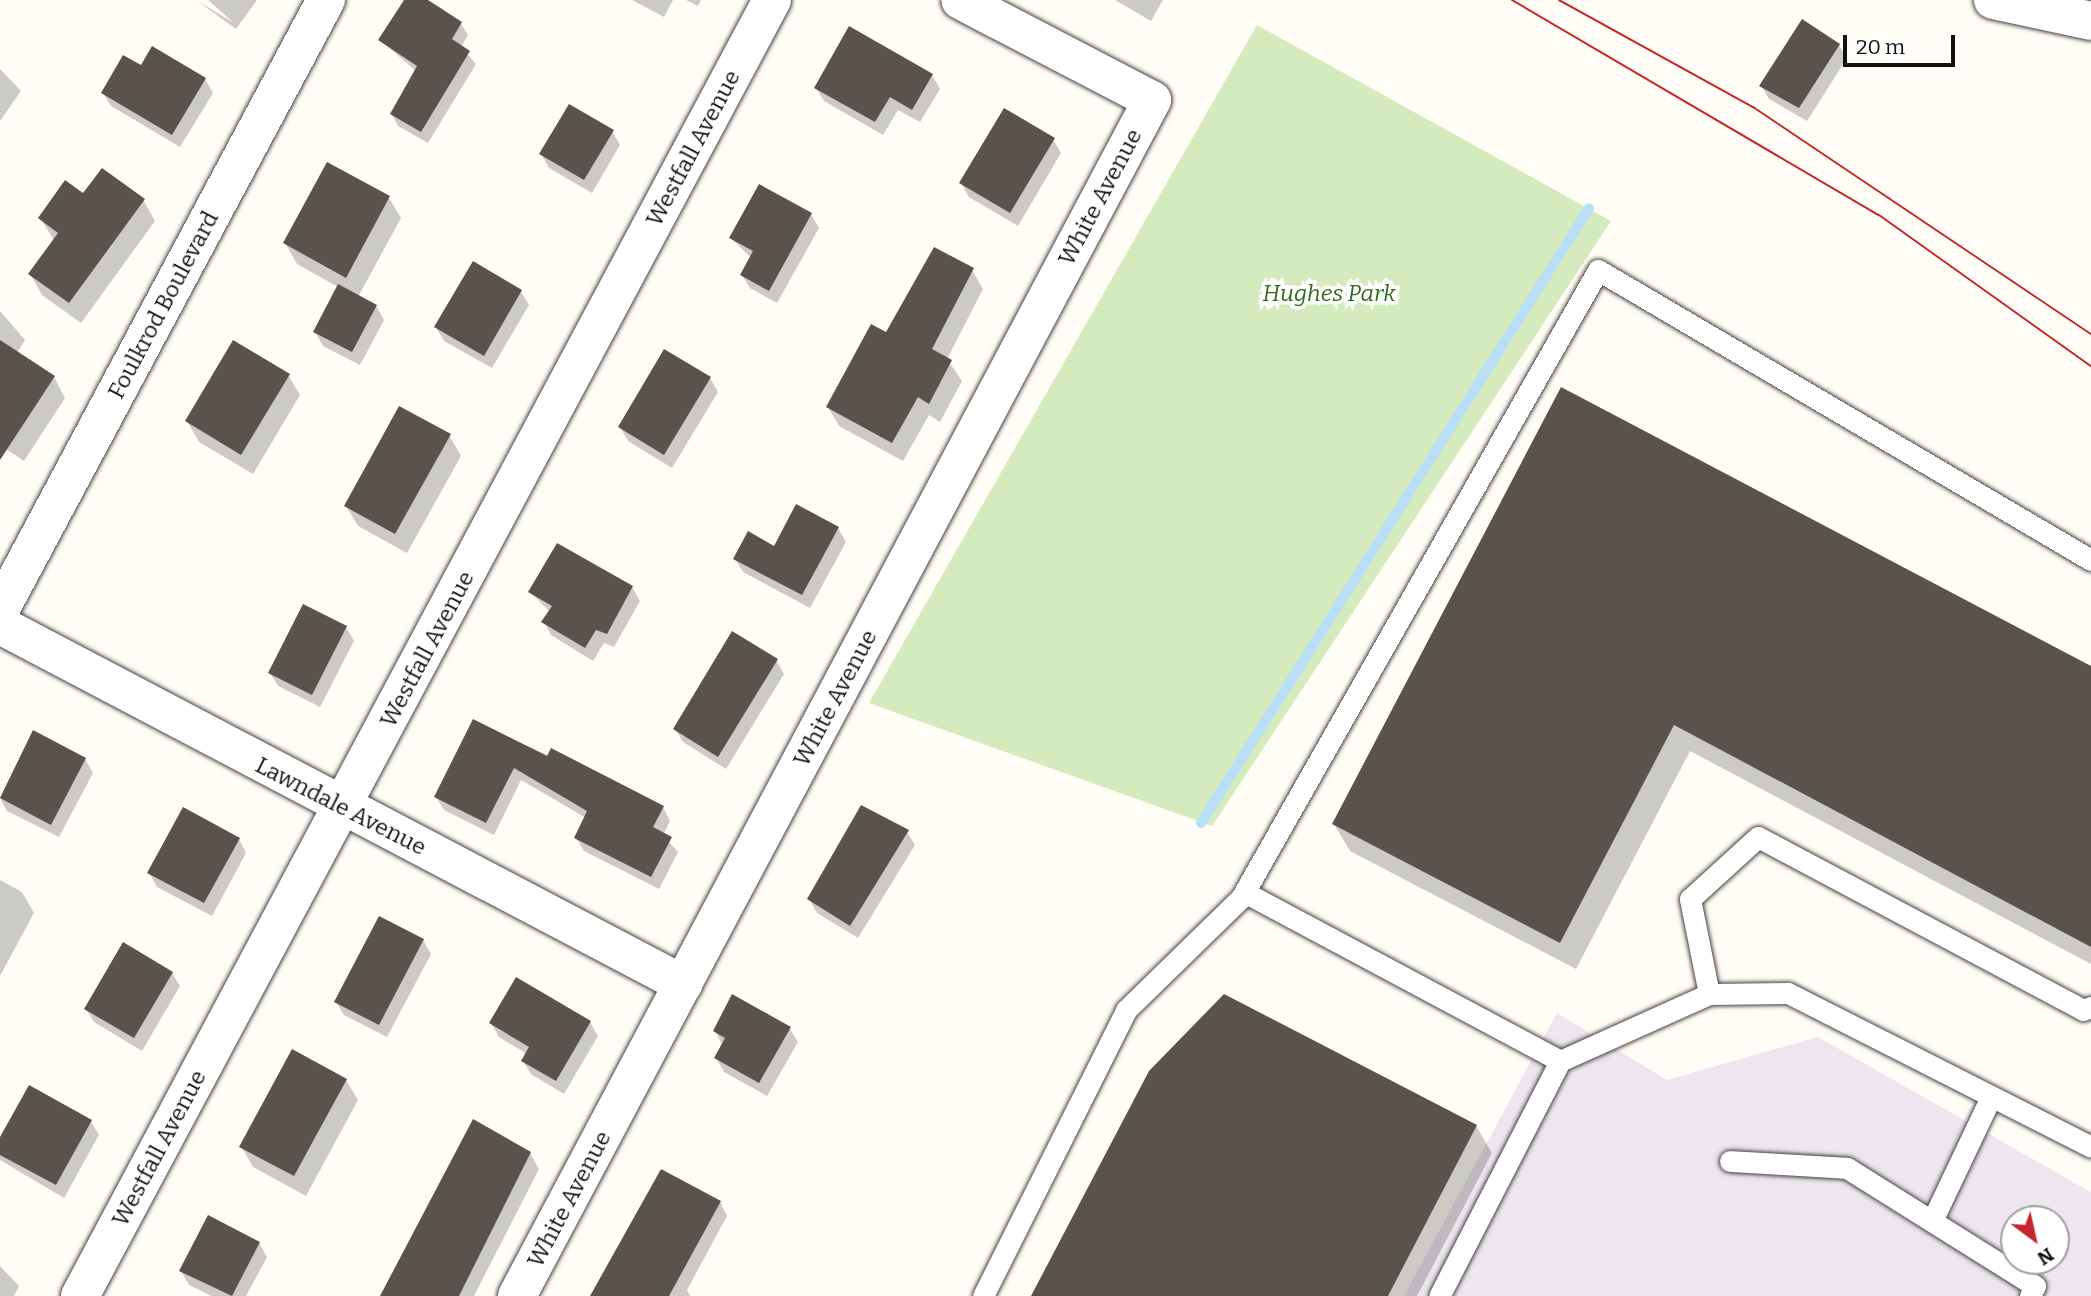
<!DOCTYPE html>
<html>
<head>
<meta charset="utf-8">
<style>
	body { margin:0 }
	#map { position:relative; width:2091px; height:1296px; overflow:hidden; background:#fffdf5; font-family:Bitter,serif }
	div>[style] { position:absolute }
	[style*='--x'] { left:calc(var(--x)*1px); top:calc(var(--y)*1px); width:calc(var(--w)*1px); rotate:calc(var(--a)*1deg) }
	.industrial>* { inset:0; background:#eee6ef }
	.green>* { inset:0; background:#d5ebbd }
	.shadow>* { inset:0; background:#0003 }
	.stream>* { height:10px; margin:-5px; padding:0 5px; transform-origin:5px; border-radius:5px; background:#b9e0f7 }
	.building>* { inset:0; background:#5a524d }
	.roads { filter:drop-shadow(0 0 2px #444) drop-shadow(0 0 2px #444) }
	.lane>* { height:21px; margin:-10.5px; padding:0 10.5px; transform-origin:10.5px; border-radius:10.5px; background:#fff }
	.street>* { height:38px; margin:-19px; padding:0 19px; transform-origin:19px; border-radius:19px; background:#fff }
	.tram>* { height:2px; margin:-1px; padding:0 1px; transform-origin:1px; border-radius:1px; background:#c4262e }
	span { translate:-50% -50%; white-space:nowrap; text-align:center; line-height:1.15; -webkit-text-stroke:7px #fff; paint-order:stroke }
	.street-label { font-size:23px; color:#111 }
	.park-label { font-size:23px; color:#2f6b1f; font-style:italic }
	.north { position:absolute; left:2000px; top:1205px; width:70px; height:70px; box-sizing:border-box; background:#fff; border:2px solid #a0a0a0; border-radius:50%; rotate:147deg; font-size:19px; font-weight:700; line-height:28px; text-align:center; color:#111 }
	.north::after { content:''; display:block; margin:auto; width:24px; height:32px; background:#c4262e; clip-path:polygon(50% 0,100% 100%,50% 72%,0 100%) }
	.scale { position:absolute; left:1843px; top:35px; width:112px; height:32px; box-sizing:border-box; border:4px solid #111; border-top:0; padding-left:9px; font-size:21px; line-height:24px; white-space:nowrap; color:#111; -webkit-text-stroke:5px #fff; paint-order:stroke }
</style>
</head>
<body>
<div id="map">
	<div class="industrial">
		<div style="clip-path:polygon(evenodd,1557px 1013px,1667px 1080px,1818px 1037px,2091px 1192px,2091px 1296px,1404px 1296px,1557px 1013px,2014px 1219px,2056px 1219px,2056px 1261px,2014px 1261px,2014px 1219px)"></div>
	</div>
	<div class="green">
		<div style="clip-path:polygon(1257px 25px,1611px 221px,1212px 826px,869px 703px)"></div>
	</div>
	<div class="shadow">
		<div style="clip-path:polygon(196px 0,234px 23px,208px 0,257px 0,236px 29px)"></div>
		<div style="clip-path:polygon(406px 0,425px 0,461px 24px,468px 35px,461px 47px,476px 64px,428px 143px,398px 126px,392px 114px,416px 71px,380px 40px)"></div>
		<div style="clip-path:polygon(632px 0,673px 0,664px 17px)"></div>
		<div style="clip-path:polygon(686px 0,701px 0,698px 6px)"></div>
		<div style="clip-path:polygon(1115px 0,1163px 0,1151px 21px)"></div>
		<div style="clip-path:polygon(1839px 45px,1847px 58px,1807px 121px,1769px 99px,1761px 86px)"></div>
		<div style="clip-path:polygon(141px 68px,205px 79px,213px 93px,180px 147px,111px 106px,103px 93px)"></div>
		<div style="clip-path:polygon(0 69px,21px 91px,0 121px)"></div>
		<div style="clip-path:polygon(932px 75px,940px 89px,920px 122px,898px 110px,883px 135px,824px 101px,816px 88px)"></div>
		<div style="clip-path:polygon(612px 131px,620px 145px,592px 193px,549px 168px,541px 154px)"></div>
		<div style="clip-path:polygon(1053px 139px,1061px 153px,1018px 226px,969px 197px,961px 183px)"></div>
		<div style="clip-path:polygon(84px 196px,143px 200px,155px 221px,81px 323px,42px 295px,30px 274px,54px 240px,40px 218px)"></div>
		<div style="clip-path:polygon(389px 198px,401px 218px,358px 297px,376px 306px,384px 320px,360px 365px,323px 346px,315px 332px,338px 287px,297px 264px,285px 243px)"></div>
		<div style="clip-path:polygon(811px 214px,819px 228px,777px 303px,750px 288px,742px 275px,751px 258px,731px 238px)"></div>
		<div style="clip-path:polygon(474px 264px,521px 292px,529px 305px,492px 368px,444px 341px,436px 327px)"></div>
		<div style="clip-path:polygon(972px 270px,983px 289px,947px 359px,962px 381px,940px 422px,929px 415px,903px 461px,839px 426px,828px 407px,887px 334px)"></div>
		<div style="clip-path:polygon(0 311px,25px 340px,17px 353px,54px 377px,65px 398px,24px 461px,0 445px)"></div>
		<div style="clip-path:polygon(288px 375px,300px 395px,253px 474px,199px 442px,187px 421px)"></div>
		<div style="clip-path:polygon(710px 378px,718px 392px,672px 468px,628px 441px,620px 427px)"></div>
		<div style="clip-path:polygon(1562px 389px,2091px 668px,2091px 964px,1690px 751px,1576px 969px,1350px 851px,1334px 824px)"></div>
		<div style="clip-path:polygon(449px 435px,461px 456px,407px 553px,358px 526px,346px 506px)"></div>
		<div style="clip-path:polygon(838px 528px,846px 542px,810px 608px,743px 572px,735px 559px)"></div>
		<div style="clip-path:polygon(632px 587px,640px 601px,614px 647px,604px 643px,593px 661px,551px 635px,544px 622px,550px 612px,530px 592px)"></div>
		<div style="clip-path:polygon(346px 627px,354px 641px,320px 707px,278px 686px,270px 673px)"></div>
		<div style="clip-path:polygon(776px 660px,784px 674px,726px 769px,683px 742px,675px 729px)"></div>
		<div style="clip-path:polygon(474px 722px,663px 807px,670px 821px,663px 835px,678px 852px,659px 889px,584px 851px,576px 838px,586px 818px,521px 780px,494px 835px,444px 810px,436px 797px)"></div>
		<div style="clip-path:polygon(34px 732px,85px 759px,93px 773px,59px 837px,7px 811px,0 798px)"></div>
		<div style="clip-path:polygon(907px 832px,915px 845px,858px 938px,817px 913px,809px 899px)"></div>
		<div style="clip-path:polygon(239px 839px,246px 853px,212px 916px,157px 887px,149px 873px)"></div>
		<div style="clip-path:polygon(0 880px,22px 892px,34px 913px,0 976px)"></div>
		<div style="clip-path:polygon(423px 940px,431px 954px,387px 1037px,344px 1015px,336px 1002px)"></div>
		<div style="clip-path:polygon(172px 973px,180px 986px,142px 1051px,94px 1022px,86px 1009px)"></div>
		<div style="clip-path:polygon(590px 1022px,598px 1036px,564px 1094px,531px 1074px,523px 1061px,527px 1054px,499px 1037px,491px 1023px)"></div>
		<div style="clip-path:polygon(790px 1029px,798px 1042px,767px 1096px,724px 1072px,716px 1058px,723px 1046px,715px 1031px)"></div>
		<div style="clip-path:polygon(346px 1080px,358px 1100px,306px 1196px,253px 1167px,241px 1146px)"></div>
		<div style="clip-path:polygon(91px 1122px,99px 1135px,64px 1198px,0 1160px,0 1141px)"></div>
		<div style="clip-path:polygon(1476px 1126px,1492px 1153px,1417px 1296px,1033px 1296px)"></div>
		<div style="clip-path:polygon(530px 1153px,539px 1169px,474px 1296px,381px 1296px)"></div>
		<div style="clip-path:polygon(720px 1202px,727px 1216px,687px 1290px,690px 1296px,595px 1296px)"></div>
		<div style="clip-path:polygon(259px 1243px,267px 1257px,246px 1296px,211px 1296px,189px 1285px,181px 1271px)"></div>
		<div style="clip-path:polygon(0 1266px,19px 1286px,14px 1296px,0 1296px)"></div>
	</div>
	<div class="stream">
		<div style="--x:1201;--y:823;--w:727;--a:-57.75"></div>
	</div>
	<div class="building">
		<div style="clip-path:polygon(404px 0,428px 0,462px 22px,452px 39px,470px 51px,421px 132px,390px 114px,417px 66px,378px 40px)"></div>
		<div style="clip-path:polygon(1802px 19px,1840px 44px,1799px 108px,1759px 86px)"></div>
		<div style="clip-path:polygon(849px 26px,933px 74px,912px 110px,890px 97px,875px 122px,814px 88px)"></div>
		<div style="clip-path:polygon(152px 46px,206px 78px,172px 135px,101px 93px,123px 55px,141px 65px)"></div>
		<div style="clip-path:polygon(569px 104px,614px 130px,584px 180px,539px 154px)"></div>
		<div style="clip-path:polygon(1004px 108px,1055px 138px,1010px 213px,959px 183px)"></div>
		<div style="clip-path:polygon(327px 162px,390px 196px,346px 278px,283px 243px)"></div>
		<div style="clip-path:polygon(102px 168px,145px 199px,69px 303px,28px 274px,58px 233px,38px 218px,65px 180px,83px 193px)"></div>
		<div style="clip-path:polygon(759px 184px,812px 213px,769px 291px,740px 275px,753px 251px,729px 238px)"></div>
		<div style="clip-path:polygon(934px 247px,974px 268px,932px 349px,952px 360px,929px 404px,918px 397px,892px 443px,826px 407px,871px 324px,886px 332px)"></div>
		<div style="clip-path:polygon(473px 261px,522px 290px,484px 356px,434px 327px)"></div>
		<div style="clip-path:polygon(338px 284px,377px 305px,352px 352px,313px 332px)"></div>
		<div style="clip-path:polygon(0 340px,55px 376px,0 460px)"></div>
		<div style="clip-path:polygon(233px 340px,290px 374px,241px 455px,185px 421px)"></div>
		<div style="clip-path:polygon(664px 349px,711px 377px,664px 455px,618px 427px)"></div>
		<div style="clip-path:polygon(1561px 387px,2091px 666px,2091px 947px,1674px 725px,1560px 943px,1332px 824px)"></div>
		<div style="clip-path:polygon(399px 406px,451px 434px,395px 534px,344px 506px)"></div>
		<div style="clip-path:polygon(796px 504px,839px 527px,802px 595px,733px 559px,748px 531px,774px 546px)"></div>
		<div style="clip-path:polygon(557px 543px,633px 586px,607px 634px,596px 630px,585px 648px,541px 622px,552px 606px,528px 592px)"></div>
		<div style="clip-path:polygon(303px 604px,347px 626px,312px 695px,268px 673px)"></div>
		<div style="clip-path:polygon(732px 631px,778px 659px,718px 757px,673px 729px)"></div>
		<div style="clip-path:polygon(473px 719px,547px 756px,551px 748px,664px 806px,653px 827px,672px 837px,651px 877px,574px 838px,587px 811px,514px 768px,486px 823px,434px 797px)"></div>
		<div style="clip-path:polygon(33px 730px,86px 758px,51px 825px,0 798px)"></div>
		<div style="clip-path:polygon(861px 805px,909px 830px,850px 926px,807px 899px)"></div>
		<div style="clip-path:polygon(183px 807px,240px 838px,204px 903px,147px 873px)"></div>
		<div style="clip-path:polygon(379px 916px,424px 939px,379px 1025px,334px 1002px)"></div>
		<div style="clip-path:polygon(123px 942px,173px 972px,134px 1038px,84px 1009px)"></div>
		<div style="clip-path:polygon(516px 977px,591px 1021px,556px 1081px,521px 1061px,529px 1047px,489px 1023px)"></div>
		<div style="clip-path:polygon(732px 994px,791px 1027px,759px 1083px,714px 1058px,725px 1038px,713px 1031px)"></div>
		<div style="clip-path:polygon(1224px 994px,1477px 1125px,1388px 1296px,1031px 1296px,1149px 1071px)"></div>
		<div style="clip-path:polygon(292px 1049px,347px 1079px,294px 1176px,239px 1147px)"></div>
		<div style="clip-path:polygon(29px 1085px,92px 1120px,56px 1185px,0 1155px,0 1137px)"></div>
		<div style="clip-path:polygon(473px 1119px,531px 1152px,459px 1296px,380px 1296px)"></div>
		<div style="clip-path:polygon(661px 1169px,721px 1201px,669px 1296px,590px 1296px)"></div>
		<div style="clip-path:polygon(208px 1215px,260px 1242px,232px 1296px,179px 1271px)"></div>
	</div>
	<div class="roads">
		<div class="lane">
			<div style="--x:1241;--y:898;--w:722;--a:-60.38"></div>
			<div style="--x:1598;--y:270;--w:572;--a:30.47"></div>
			<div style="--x:1709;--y:994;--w:97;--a:-101.3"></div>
			<div style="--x:1690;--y:899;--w:92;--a:-42.4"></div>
			<div style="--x:1758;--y:837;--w:368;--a:28"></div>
			<div style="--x:2083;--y:1010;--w:9;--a:-21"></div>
			<div style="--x:1560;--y:1061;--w:163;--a:-24.2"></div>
			<div style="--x:1709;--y:994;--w:79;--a:-0.7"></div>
			<div style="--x:1788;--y:993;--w:340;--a:26.9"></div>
			<div style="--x:1730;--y:1161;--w:117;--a:3.4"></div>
			<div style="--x:1847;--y:1168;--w:222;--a:32.1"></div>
			<div style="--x:2035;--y:1286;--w:11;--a:117"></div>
			<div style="--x:1932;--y:1221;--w:137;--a:-64.6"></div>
			<div style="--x:983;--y:1296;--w:320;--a:-63.4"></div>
			<div style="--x:1126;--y:1010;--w:168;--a:-44.3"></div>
			<div style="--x:1246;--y:893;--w:356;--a:28.1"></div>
			<div style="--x:1560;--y:1061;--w:264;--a:117.2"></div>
		</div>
		<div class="street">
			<div style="--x:1993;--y:0;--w:100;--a:12.1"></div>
			<div style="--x:0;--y:610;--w:692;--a:-61.88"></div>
			<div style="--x:0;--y:625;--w:772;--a:27.73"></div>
			<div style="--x:80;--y:1296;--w:1469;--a:-61.9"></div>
			<div style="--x:517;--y:1296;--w:1354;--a:-62.03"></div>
			<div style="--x:1152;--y:100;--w:216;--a:-152.5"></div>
		</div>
	</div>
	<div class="tram">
		<div style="--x:1512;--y:0;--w:425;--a:30.4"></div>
		<div style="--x:1879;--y:215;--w:260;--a:35.5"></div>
		<div style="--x:1559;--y:0;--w:222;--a:28.9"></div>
		<div style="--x:1753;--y:107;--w:407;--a:33.9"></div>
	</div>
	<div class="street-label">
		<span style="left:693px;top:148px;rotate:-62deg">Westfall Avenue</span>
		<span style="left:1100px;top:197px;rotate:-62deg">White Avenue</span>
		<span style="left:163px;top:305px;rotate:-62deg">Foulkrod Boulevard</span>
		<span style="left:427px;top:649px;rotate:-62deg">Westfall Avenue</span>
		<span style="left:835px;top:698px;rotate:-62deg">White Avenue</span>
		<span style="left:341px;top:806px;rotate:27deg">Lawndale Avenue</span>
		<span style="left:159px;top:1148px;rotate:-62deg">Westfall Avenue</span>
		<span style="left:569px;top:1199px;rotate:-62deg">White Avenue</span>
	</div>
	<div class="park-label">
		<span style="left:1329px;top:293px">Hughes Park</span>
	</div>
	<div class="north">N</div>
	<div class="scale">20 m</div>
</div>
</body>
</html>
